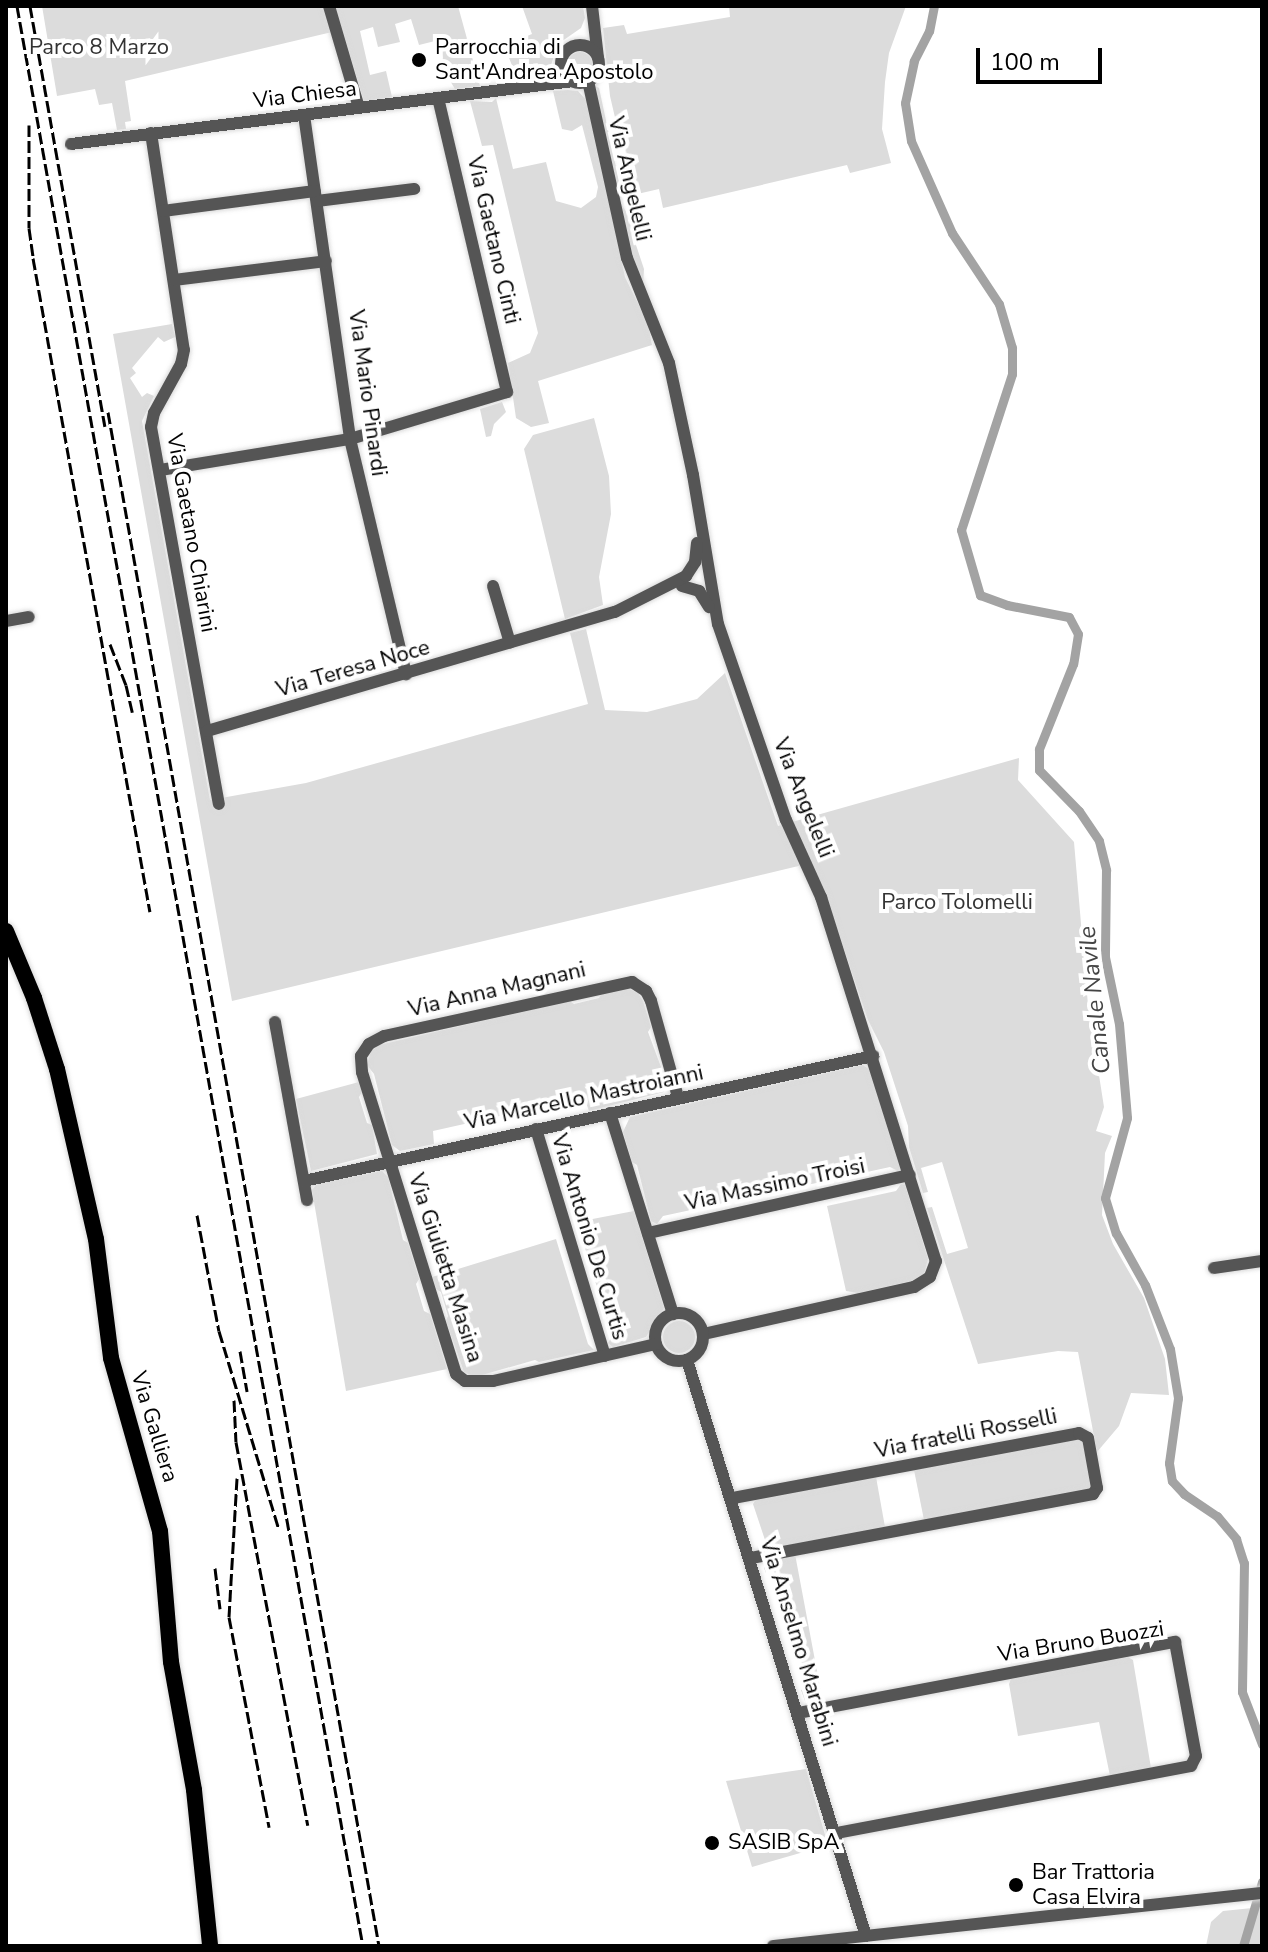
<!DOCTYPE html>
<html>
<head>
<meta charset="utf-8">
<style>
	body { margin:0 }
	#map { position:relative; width:1268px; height:1952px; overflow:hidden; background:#fff; font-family:"Nunito Sans",sans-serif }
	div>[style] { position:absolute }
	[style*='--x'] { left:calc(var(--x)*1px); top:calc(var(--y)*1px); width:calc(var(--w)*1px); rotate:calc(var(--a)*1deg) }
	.green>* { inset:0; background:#dcdcdc }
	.round { border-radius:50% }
	.canal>* { height:9px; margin:-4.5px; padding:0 4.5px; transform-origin:4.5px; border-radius:4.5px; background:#a3a3a3 }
	.roads { filter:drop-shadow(0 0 2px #dbdbdb) drop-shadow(0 0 2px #dbdbdb) }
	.minor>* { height:12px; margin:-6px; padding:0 6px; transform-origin:6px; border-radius:6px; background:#555 }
	.minor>.ring { margin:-6px; padding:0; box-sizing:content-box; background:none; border:12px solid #555; border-radius:50% }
	.major>* { height:16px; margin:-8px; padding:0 8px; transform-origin:8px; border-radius:8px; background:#000 }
	.rail>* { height:3px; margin-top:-1.5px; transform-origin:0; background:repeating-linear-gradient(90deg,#000 0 12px,transparent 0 16px) }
	.dots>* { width:22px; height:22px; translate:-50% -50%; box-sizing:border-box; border:4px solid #fff; border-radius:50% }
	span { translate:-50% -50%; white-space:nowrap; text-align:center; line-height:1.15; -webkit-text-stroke:8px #fff; paint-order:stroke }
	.poi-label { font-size:22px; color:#000 }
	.left { translate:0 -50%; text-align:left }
	.park-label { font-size:22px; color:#333 }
	.street-label { font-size:22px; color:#000 }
	.water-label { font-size:24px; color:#444; font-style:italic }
	.frame { position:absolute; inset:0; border:8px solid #000; pointer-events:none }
	.scale { position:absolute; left:976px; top:48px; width:126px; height:36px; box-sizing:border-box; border:4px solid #000; border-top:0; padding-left:10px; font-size:24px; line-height:28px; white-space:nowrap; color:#000; -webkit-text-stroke:6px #fff; paint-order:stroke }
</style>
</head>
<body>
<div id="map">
	<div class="green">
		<div style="clip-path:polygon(42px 6px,323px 6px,332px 32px,125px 81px,131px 121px,125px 122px,126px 129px,117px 130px,112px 103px,99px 105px,95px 89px,57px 96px)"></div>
		<div style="clip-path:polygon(335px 6px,458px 6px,480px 86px,455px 89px,446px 74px,439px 40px,419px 45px,411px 19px,395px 24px,400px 42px,378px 47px,373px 27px,360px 31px,370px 75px,386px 71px,392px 97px,364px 101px)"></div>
		<div style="clip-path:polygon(522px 6px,583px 6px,585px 18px,581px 28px,558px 44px,548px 74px,518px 81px,504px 45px,532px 34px)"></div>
		<div style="clip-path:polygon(729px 6px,906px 6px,889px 53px,885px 82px,882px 129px,891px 163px,850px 173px,847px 165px,663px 208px,659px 189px,633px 195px,610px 96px,603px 28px,624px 25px,627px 34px,730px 17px)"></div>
		<div class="round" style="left:568px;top:52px;width:24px;height:24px"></div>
		<div style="clip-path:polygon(593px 85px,599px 88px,622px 195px,620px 202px,632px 221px,633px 236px,644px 269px,643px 284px,631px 251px)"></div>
		<div style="clip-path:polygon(568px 90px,578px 91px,587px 101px,625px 277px,648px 324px,652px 345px,538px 381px,549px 423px,531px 427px,516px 418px,508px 363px,530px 353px,538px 333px,493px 145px,482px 146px,470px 101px,492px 102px,496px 98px,513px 169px,546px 162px,556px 201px,581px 208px,596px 197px,598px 187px,582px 125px,572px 131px,562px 129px,553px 91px)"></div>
		<div style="clip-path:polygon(172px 324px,175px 337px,164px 342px,158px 337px,132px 368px,136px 373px,130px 378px,142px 397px,147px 393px,154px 396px,142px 421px,210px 800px,306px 783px,588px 704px,570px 633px,586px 629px,605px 710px,647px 712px,697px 699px,725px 673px,778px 826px,1019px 758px,1018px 780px,1074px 842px,1088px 1005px,1104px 1107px,1096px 1131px,1112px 1136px,1105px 1153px,1102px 1215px,1113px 1244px,1144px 1298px,1165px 1359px,1169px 1395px,1131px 1393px,1119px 1426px,1097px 1452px,1078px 1352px,1058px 1351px,978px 1364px,927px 1208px,932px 1207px,947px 1254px,968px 1248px,942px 1162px,921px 1168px,928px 1192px,923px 1193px,909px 1147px,908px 1126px,884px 1052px,868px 1020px,823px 887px,811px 863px,232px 1001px,113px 334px)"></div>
		<div style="clip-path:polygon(502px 402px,506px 412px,494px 424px,491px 436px,486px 437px,480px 409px)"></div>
		<div style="clip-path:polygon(594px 418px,609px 476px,611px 514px,599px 577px,603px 605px,565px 619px,524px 449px,533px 435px)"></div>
		<div style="clip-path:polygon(627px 988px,638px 993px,643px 1001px,651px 1027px,648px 1032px,667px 1083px,664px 1092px,589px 1111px,584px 1097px,433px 1131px,434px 1144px,400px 1151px,392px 1145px,374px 1074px,367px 1065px,371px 1051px,379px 1045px,569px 1001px,574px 1004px,599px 998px,602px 993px)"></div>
		<div style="clip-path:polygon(863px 1065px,870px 1070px,901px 1167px,898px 1171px,890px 1167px,663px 1216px,657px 1224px,651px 1221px,637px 1165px,632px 1162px,623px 1132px,630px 1117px)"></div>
		<div style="clip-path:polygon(359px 1082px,362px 1092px,359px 1097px,367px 1123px,372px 1125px,377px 1154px,311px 1171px,296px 1099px)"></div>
		<div style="clip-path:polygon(382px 1171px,388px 1177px,403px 1240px,408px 1243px,419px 1279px,416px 1284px,424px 1311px,430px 1314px,447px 1369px,346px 1391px,312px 1190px,317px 1184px)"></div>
		<div style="clip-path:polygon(901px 1184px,905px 1185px,928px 1259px,924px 1274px,915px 1280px,858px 1293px,846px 1291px,827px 1206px,896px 1191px)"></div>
		<div style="clip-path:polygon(634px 1211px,664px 1308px,646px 1337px,613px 1347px,608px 1343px,612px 1336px,577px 1222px)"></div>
		<div style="clip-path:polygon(556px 1239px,588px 1344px,594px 1350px,539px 1362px,535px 1360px,475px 1377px,464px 1372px,446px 1321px,448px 1316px,441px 1292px,436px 1289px,432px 1277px)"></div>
		<div class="round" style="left:663px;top:1321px;width:32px;height:32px"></div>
		<div style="clip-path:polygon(1077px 1439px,1083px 1442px,1091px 1489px,924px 1520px,914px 1470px)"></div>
		<div style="clip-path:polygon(876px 1477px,885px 1527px,773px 1548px,767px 1546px,753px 1504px,757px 1498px)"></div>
		<div style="clip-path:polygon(795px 1554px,823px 1703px,813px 1705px,805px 1701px,801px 1690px,809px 1687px,774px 1571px,766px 1573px,764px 1568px,770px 1560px)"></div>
		<div style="clip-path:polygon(1128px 1657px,1133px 1660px,1151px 1768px,1110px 1776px,1099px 1722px,1018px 1736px,1009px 1684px,1011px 1679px)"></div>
		<div style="clip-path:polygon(806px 1769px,828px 1845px,752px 1867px,726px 1781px)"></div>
		<div style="clip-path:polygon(1262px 1907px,1262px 1946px,1206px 1946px,1211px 1922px,1223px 1911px)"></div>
	</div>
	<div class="canal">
		<div style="--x:934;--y:6;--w:25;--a:101"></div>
		<div style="--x:929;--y:31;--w:34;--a:117"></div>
		<div style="--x:914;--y:61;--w:43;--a:102.1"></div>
		<div style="--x:905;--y:103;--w:38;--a:81"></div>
		<div style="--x:911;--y:141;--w:101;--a:66"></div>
		<div style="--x:952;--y:233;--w:85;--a:56.5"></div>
		<div style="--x:999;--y:304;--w:46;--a:73.5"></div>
		<div style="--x:1012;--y:348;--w:26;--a:90"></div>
		<div style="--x:1012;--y:374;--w:164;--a:108.1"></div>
		<div style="--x:961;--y:530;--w:68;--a:73.7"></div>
		<div style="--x:980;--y:595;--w:29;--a:20"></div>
		<div style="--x:1007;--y:605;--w:63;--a:11"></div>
		<div style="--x:1069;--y:617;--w:19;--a:62"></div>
		<div style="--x:1078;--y:634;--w:30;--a:99"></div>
		<div style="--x:1073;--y:664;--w:92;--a:111.8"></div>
		<div style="--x:1039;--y:749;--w:21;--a:90"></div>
		<div style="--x:1039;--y:770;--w:57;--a:45.7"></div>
		<div style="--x:1079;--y:811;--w:36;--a:56"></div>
		<div style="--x:1099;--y:841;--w:30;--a:76"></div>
		<div style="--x:1106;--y:870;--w:87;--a:90.7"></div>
		<div style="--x:1105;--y:957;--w:68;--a:78.2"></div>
		<div style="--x:1119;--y:1024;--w:94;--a:85.1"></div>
		<div style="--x:1127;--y:1118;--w:83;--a:105.4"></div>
		<div style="--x:1105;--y:1198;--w:37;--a:73"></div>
		<div style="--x:1116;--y:1233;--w:60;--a:60.9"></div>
		<div style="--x:1145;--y:1285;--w:69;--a:68.7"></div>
		<div style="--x:1170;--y:1349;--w:50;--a:80.7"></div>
		<div style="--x:1178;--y:1398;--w:66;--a:97.9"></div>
		<div style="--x:1169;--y:1463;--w:18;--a:81"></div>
		<div style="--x:1172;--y:1481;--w:18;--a:47"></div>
		<div style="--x:1184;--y:1494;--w:40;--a:34"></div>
		<div style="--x:1217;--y:1516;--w:30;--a:50"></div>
		<div style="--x:1236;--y:1539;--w:25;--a:72"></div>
		<div style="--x:1244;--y:1563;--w:129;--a:90.9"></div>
		<div style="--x:1242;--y:1692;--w:56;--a:69"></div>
		<div style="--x:1243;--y:1946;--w:67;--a:-73.5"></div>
	</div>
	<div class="roads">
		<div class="minor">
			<div style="--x:329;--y:6;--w:106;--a:73.6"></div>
			<div style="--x:592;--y:6;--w:52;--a:83.4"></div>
			<div class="ring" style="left:561px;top:45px;width:26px;height:26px"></div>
			<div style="--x:588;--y:81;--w:181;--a:77.6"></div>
			<div style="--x:627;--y:258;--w:113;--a:68.2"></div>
			<div style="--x:669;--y:363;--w:115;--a:77.9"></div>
			<div style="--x:693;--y:475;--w:151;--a:80.5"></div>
			<div style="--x:718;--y:624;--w:207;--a:70.9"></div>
			<div style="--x:786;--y:820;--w:85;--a:65.6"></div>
			<div style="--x:821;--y:897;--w:382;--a:72.5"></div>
			<div style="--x:936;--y:1261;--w:17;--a:111"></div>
			<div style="--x:930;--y:1277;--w:19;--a:148"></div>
			<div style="--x:914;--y:1287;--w:216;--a:167.4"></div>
			<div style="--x:304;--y:115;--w:327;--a:81.9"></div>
			<div style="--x:350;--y:439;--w:242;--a:76.6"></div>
			<div style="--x:151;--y:133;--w:219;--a:81.4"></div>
			<div style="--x:184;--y:350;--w:14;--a:102"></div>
			<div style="--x:181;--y:364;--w:56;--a:118.9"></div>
			<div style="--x:154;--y:413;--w:14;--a:102"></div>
			<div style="--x:151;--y:427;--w:383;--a:79.8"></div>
			<div style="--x:71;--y:144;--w:506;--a:-7.15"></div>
			<div style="--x:317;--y:201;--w:98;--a:-7.1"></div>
			<div style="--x:163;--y:211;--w:153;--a:-7.5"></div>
			<div style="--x:174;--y:280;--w:153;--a:-7.1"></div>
			<div style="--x:160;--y:470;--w:193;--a:-9.3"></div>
			<div style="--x:350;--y:439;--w:164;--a:-16.7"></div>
			<div style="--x:507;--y:392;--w:302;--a:-103.2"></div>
			<div style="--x:493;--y:586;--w:59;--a:73.4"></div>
			<div style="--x:682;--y:586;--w:18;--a:16"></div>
			<div style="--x:699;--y:591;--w:19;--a:58"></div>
			<div style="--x:6;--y:621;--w:23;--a:-10"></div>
			<div style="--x:207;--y:731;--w:425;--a:-16.3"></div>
			<div style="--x:615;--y:612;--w:80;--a:-26.9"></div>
			<div style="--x:686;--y:576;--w:17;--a:-57"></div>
			<div style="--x:695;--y:562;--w:19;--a:-84"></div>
			<div style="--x:275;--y:1022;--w:181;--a:79.8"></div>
			<div style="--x:610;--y:1113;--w:211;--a:72.6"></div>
			<div style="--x:536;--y:1129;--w:237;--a:73.1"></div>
			<div style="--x:304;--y:1181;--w:583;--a:-12.39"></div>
			<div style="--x:648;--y:1233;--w:268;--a:-12.5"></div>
			<div style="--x:1214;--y:1268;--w:49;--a:-8.3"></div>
			<div class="ring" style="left:655px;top:1313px;width:36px;height:36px"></div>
			<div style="--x:656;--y:1344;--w:167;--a:167.2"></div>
			<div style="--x:493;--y:1381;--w:28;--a:180"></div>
			<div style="--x:465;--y:1381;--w:11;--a:-142"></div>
			<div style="--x:456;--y:1374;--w:316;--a:-107.3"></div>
			<div style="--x:362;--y:1072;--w:16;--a:-94"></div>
			<div style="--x:361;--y:1056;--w:14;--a:-56"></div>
			<div style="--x:369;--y:1044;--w:17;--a:-28"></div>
			<div style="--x:384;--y:1036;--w:254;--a:-12.3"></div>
			<div style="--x:632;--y:982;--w:17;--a:33"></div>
			<div style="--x:646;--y:991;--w:11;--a:63"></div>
			<div style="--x:651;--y:1001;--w:100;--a:74.3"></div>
			<div style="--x:687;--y:1360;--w:603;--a:72.74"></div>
			<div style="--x:733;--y:1498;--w:352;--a:-10.6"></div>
			<div style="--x:1079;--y:1433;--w:10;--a:29"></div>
			<div style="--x:1088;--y:1438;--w:51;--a:79.8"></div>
			<div style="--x:1097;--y:1488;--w:7;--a:124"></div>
			<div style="--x:1093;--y:1494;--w:348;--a:169.4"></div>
			<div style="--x:798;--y:1713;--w:384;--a:-10.7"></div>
			<div style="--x:1175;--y:1642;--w:116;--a:79.6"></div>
			<div style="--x:1196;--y:1756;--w:11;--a:117"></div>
			<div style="--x:1191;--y:1766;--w:362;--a:169.3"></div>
			<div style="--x:773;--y:1946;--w:492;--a:-6.2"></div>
		</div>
		<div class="major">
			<div style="--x:6;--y:931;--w:73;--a:67.3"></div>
			<div style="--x:34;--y:998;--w:75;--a:72.1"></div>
			<div style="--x:57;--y:1069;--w:174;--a:77.1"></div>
			<div style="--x:96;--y:1239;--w:120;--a:82.8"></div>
			<div style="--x:111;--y:1358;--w:180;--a:74.2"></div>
			<div style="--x:160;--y:1531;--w:131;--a:85.2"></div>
			<div style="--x:171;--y:1662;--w:130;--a:79.8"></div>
			<div style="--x:194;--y:1790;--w:157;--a:84.1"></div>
		</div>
	</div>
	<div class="rail">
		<div style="--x:17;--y:6;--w:1971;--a:79.89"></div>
		<div style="--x:30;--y:6;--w:427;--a:79.9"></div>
		<div style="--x:29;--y:125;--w:103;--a:90"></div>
		<div style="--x:29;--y:228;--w:30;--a:82"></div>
		<div style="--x:33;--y:258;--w:664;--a:79.86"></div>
		<div style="--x:108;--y:412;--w:1558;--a:79.98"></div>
		<div style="--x:110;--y:644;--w:44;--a:68.7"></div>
		<div style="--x:126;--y:685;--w:28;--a:77"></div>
		<div style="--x:197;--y:1215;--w:118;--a:79.3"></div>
		<div style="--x:219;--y:1331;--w:205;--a:73.2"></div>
		<div style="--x:240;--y:1351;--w:41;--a:80.1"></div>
		<div style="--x:234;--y:1400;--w:42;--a:87.3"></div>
		<div style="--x:236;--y:1442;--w:390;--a:79.4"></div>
		<div style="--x:237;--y:1478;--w:139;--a:93.3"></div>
		<div style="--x:229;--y:1617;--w:214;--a:79.2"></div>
		<div style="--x:215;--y:1568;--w:41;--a:83"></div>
	</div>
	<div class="dots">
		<div style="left:419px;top:60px;background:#000"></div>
		<div style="left:712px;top:1843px;background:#000"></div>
		<div style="left:1016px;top:1885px;background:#000"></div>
	</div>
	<div class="poi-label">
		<span class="left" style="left:435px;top:60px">Parrocchia di<br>Sant'Andrea Apostolo</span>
		<span class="left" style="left:728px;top:1843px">SASIB SpA</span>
		<span class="left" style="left:1032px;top:1885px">Bar Trattoria<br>Casa Elvira</span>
	</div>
	<div class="park-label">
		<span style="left:99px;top:48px">Parco 8 Marzo</span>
		<span style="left:957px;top:903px">Parco Tolomelli</span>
	</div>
	<div class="street-label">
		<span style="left:305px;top:95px;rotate:-7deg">Via Chiesa</span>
		<span style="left:629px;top:179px;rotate:77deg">Via Angelelli</span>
		<span style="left:493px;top:240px;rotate:77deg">Via Gaetano Cinti</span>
		<span style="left:367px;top:393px;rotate:82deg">Via Mario Pinardi</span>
		<span style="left:191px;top:533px;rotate:80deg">Via Gaetano Chiarini</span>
		<span style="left:353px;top:669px;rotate:-16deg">Via Teresa Noce</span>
		<span style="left:803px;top:798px;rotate:68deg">Via Angelelli</span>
		<span style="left:497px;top:990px;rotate:-13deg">Via Anna Magnani</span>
		<span style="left:584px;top:1098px;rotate:-12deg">Via Marcello Mastroianni</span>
		<span style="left:775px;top:1185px;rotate:-12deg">Via Massimo Troisi</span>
		<span style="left:589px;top:1237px;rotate:73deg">Via Antonio De Curtis</span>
		<span style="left:445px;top:1268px;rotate:72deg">Via Giulietta Masina</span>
		<span style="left:154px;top:1427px;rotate:73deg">Via Galliera</span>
		<span style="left:966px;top:1434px;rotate:-11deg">Via fratelli Rosselli</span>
		<span style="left:798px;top:1642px;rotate:73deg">Via Anselmo Marabini</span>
		<span style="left:1081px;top:1642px;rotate:-9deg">Via Bruno Buozzi</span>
	</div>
	<div class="water-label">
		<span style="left:1095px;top:1000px;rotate:-96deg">Canale Navile</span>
	</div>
	<div class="frame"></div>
	<div class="scale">100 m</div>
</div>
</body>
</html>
